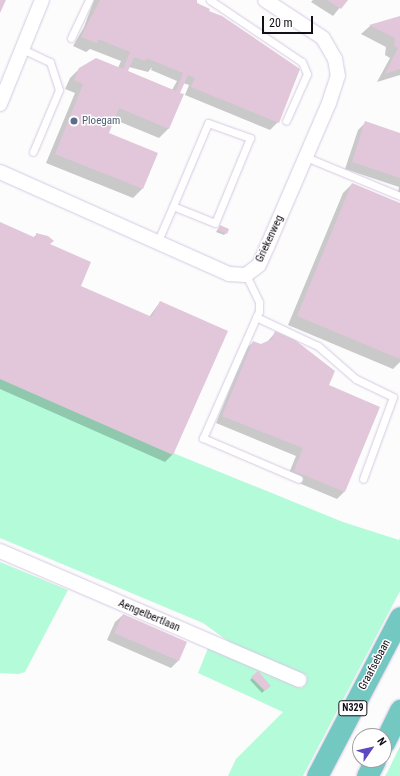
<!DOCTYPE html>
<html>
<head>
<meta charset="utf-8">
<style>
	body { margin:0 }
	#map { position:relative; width:400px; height:776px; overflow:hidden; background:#fcfcfc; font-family:"Roboto Condensed",sans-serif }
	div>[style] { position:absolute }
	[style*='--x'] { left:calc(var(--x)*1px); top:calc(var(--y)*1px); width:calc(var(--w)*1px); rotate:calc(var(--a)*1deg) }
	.green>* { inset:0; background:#b4fbd9 }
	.shadow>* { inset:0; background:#0003 }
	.building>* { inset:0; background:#e2c7da }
	.roads { filter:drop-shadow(0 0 1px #d5c9e3) drop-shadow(0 0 1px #d5c9e3) }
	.service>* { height:7px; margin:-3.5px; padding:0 3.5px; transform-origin:3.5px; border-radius:3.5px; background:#fff }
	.minor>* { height:14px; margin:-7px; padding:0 7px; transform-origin:7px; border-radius:7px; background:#fff }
	.primary>* { height:21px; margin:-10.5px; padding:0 10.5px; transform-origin:10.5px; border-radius:10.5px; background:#73c8c2 }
	.dots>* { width:11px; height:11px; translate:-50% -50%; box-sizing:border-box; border:2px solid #fff; border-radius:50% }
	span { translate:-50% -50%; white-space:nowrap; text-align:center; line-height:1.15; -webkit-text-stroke:3px #fff; paint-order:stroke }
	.shield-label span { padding:1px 3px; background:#fff; border:1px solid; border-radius:3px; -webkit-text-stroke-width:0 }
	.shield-label { font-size:10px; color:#130f18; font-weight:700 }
	.service-label { font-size:11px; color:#4e5e75 }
	.left { translate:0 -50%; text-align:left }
	.street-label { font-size:11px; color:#130f18 }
	.north { position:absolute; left:352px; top:728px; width:40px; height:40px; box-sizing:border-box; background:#fff; border:1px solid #a19fa3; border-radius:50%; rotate:56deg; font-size:11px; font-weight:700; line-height:16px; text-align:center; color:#130f18 }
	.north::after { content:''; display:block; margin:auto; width:14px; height:18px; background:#5d49c2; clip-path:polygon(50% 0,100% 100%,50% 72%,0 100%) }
	.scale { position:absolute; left:262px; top:16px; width:51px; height:18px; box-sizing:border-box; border:2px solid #130f18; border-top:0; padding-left:5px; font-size:12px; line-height:14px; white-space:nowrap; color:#130f18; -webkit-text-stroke:3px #fff; paint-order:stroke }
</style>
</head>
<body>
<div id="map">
	<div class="green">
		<div style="clip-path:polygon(0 374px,178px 455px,343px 522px,399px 540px,400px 538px,400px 591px,303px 776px,228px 776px,236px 759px,283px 712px,198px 673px,208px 648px,302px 688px,307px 676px,232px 644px,203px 623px,0 538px)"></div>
		<div style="clip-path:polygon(0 562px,68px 590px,25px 672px,18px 674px,0 673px)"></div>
		<div style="clip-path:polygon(400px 746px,400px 776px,385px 776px,388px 771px)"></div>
	</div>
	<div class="shadow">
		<div style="clip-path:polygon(evenodd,94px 0,194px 0,208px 12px,278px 122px,270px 130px,185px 95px,189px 85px,183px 83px,179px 93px,182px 95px,168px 129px,159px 138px,113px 119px,107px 133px,156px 154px,142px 189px,133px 198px,46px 163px,75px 93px,65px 89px,70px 78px,79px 69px,118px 68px,121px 61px,90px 49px,86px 52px,73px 46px,84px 27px,94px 0,129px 67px,148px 72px,152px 67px,151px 70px,177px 81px,172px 90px,127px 71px,129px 67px)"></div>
		<div style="clip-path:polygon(313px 0,346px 0,333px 16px,311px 2px)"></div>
		<div style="clip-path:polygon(400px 17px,400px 75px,377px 82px,390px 58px,385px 55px,386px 47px,361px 34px,370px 26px)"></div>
		<div style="clip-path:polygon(365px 123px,400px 134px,400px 193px,398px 192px,399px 187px,345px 169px,358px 130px)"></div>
		<div style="clip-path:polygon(352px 184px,400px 204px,400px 362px,393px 369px,288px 325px,343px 193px)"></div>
		<div style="clip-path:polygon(0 223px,33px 238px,37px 234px,48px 244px,79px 286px,149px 317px,160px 302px,173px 454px,165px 462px,0 389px)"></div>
		<div style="clip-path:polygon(220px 226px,226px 233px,224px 235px,216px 232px)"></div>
		<div style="clip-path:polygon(275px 333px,327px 386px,344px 492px,337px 499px,287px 478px,296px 456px,216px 423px,246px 349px,253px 342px,261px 345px,267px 342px)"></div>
		<div style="clip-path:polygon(123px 615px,186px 642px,178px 661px,171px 668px,107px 640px,115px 622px)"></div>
		<div style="clip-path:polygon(258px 673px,269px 686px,262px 693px,250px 680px)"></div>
	</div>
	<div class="building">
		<div style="clip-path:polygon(0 0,6px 0,0 13px)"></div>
		<div style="clip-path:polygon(evenodd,100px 0,197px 0,197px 3px,210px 9px,209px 11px,222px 16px,300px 69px,279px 123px,191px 87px,195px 78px,188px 75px,180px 93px,184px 94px,169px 129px,119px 108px,109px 133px,158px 153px,143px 189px,55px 154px,83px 84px,74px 80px,79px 68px,96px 58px,123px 69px,130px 52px,98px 39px,97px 43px,81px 37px,100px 0,134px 57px,145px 61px,146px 58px,183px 73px,176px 91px,128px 71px,134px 57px)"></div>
		<div style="clip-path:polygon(327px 0,348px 0,341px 9px)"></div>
		<div style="clip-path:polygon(400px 16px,400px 69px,385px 74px,398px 48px,394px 46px,395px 38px,369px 25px)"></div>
		<div style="clip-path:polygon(365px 121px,400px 133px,400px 178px,352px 162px)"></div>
		<div style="clip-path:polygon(352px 183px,400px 203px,400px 359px,297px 316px)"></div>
		<div style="clip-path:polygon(0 222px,36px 238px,36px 233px,48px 236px,54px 241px,50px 244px,91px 262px,81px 286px,152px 317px,160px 301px,228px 331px,173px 455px,0 379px)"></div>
		<div style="clip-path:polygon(220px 225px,229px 229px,227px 234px,218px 230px)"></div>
		<div style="clip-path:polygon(275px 331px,295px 340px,335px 371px,329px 385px,380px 407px,345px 492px,294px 471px,303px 448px,222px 416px,253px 341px,261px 344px,272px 339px)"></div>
		<div style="clip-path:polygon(123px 614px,187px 642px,179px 661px,114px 633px)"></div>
		<div style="clip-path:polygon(258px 671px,271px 686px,265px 691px,251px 677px)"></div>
	</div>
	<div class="roads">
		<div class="service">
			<div style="--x:210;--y:0;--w:111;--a:34"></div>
			<div style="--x:302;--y:62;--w:13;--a:67"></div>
			<div style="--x:307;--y:74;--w:51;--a:114.1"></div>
			<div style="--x:71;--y:38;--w:42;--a:-64.7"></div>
			<div style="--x:22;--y:49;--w:31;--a:25"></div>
			<div style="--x:50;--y:62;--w:29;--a:72"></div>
			<div style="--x:59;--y:90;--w:67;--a:112.8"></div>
			<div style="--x:306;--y:157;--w:102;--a:22.5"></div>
			<div style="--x:157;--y:243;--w:40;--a:-66.6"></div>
			<div style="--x:173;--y:206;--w:90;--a:-67.1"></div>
			<div style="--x:208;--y:123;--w:45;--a:19.7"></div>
			<div style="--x:250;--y:138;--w:92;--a:112.4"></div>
			<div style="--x:215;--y:223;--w:45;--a:-158"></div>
			<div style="--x:246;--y:275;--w:30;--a:64"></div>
			<div style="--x:259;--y:302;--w:9;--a:90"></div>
			<div style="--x:259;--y:311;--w:139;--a:113.8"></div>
			<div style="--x:203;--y:438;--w:104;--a:23.1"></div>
			<div style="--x:256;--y:317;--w:68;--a:25.1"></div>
			<div style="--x:318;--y:346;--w:50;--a:41"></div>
			<div style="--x:356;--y:379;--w:41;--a:25.9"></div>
			<div style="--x:393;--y:397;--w:87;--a:110.1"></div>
		</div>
		<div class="minor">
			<div style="--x:0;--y:104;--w:112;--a:-68"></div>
			<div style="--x:0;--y:172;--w:251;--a:24"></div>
			<div style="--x:229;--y:274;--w:17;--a:3"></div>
			<div style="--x:246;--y:275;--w:16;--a:-38"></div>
			<div style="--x:259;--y:265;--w:20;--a:-66"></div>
			<div style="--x:267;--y:247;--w:157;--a:-66.7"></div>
			<div style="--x:329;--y:103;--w:28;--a:-72"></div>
			<div style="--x:338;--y:76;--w:17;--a:-100"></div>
			<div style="--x:335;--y:59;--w:24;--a:-120"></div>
			<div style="--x:323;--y:38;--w:69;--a:-146.8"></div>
			<div style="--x:0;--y:551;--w:326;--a:23.3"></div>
		</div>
		<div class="primary">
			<div style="--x:384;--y:743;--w:37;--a:-64"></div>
			<div style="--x:317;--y:776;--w:179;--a:-62.4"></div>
			<div style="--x:367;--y:776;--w:18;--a:-63"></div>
		</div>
	</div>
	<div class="dots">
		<div style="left:74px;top:121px;background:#5c6f8a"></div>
	</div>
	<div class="shield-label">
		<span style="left:353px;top:708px">N329</span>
	</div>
	<div class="service-label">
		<span class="left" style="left:82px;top:121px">Ploegam</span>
	</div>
	<div class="street-label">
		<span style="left:270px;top:239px;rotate:-65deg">Griekenweg</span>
		<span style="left:149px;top:616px;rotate:23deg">Aengelbertlaan</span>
		<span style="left:375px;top:665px;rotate:-62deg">Graafsebaan</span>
	</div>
	<div class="north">N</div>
	<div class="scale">20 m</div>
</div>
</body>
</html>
